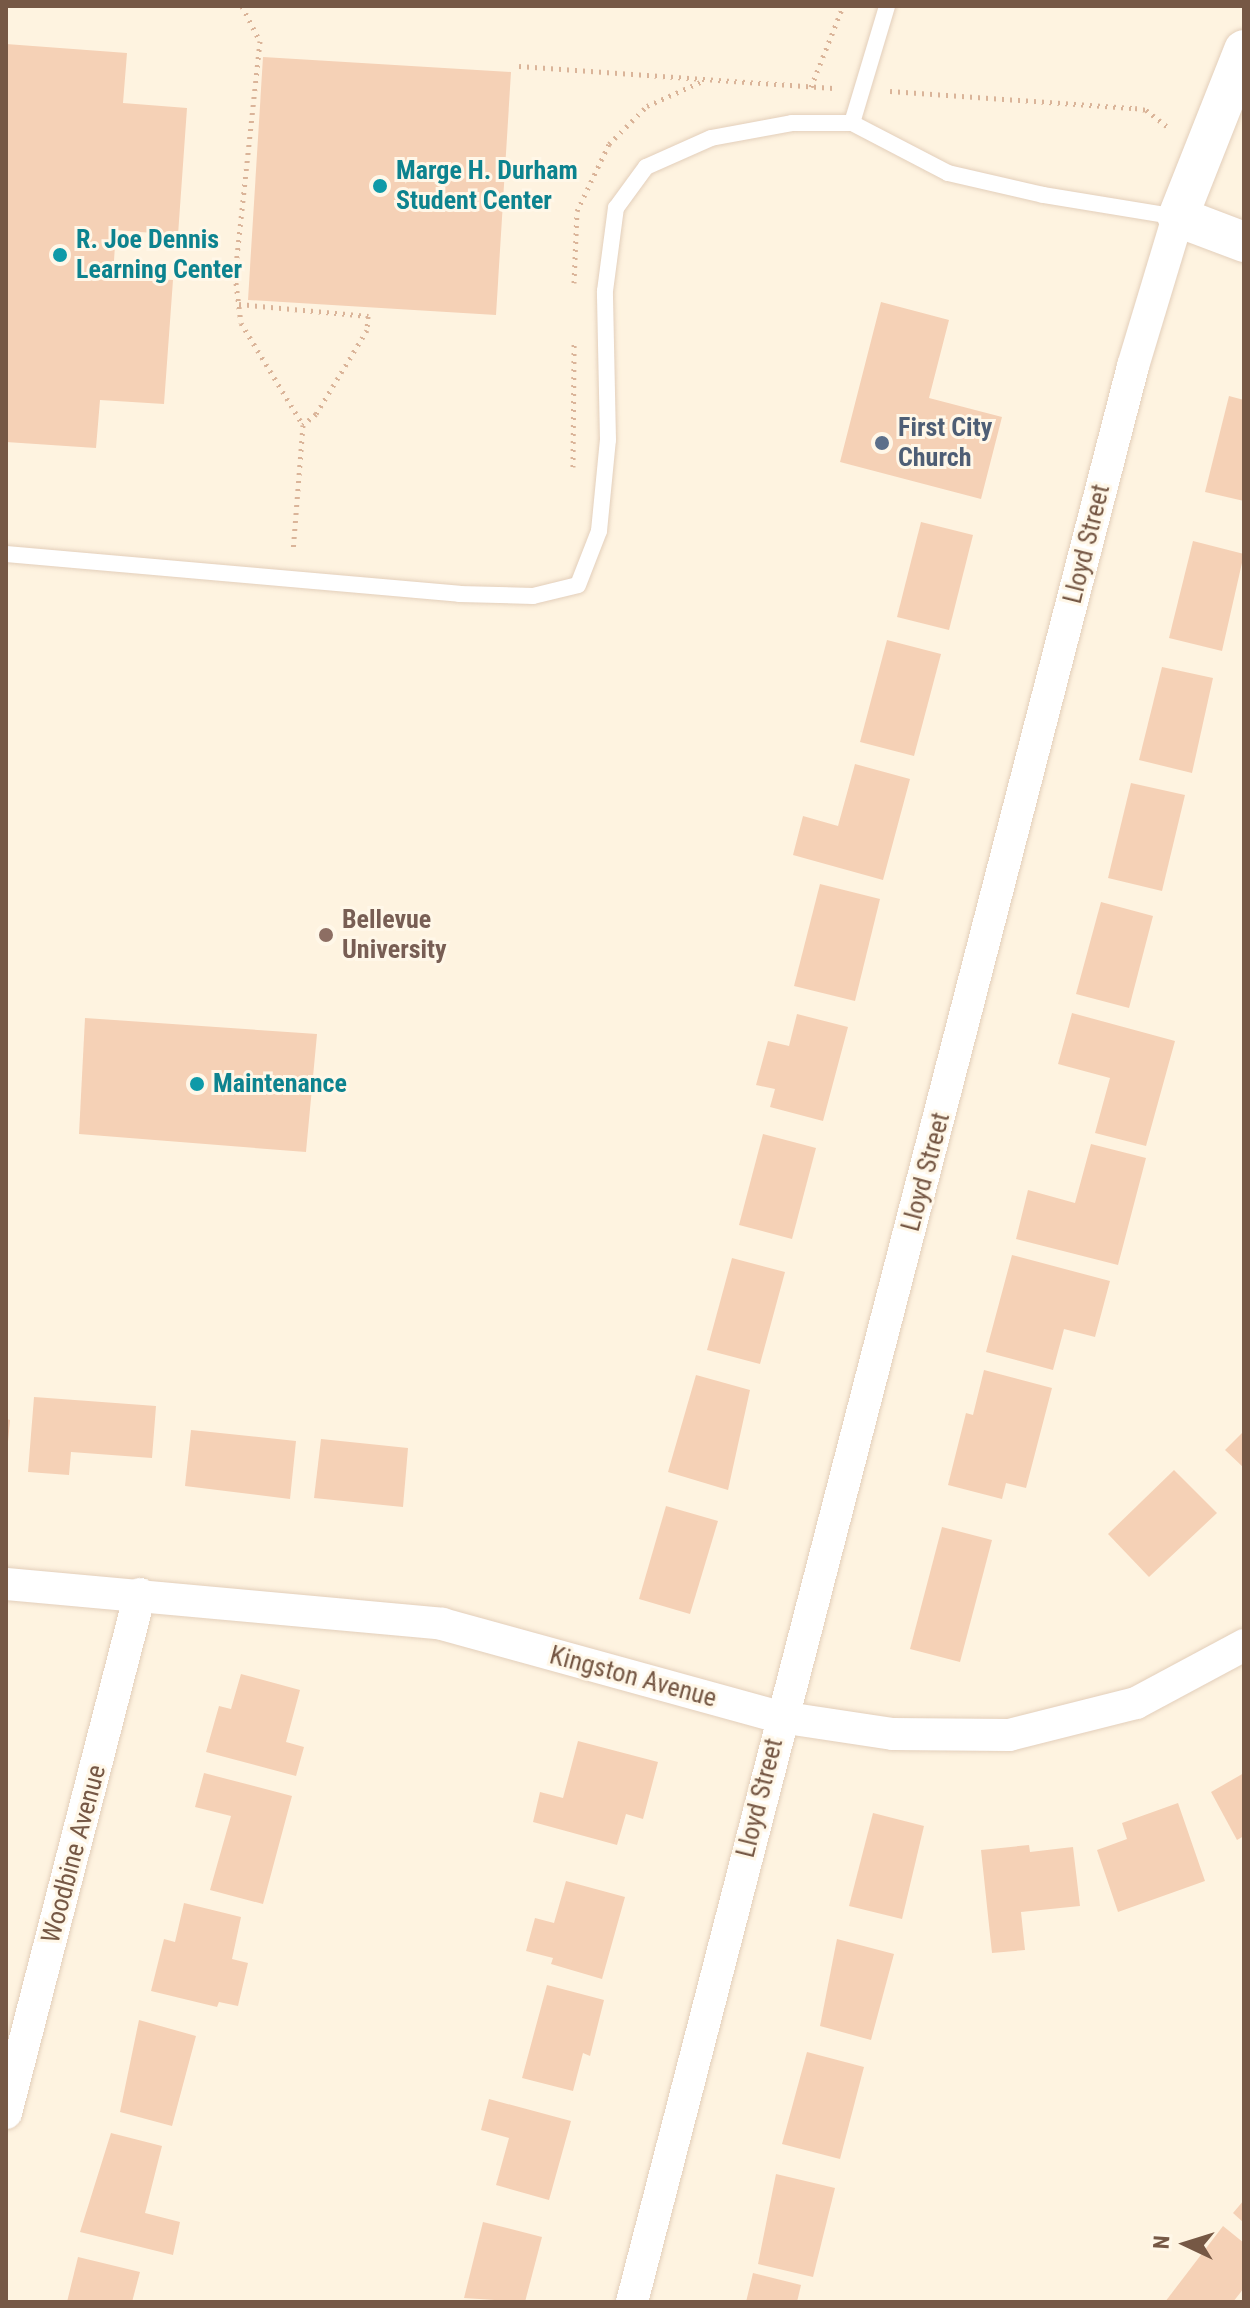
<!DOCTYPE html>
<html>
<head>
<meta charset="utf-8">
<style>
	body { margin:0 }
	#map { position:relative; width:1250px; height:2308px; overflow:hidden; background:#fef3e0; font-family:"Roboto Condensed",sans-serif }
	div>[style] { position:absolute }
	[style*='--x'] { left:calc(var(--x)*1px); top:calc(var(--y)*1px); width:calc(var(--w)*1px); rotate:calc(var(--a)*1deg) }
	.building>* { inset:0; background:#f5d1b6 }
	.path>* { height:5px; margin-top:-2.5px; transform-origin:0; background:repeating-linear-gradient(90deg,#dab499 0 2px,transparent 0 8px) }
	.roads { filter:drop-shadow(0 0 2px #e3cfbb) drop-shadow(0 0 2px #e3cfbb) }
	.service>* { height:16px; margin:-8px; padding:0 8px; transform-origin:8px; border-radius:8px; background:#fff }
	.minor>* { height:32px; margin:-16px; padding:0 16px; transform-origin:16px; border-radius:16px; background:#fff }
	.tertiary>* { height:40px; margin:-20px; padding:0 20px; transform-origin:20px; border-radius:20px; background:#fff }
	.dots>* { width:22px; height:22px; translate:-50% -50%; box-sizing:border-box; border:4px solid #fff7e8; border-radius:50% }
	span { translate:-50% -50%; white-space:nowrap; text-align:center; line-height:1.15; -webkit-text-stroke:6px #fff7e8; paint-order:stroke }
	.culture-label { font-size:26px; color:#0d838f; font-weight:700 }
	.left { translate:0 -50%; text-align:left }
	.service-label { font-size:26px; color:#4e5e75; font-weight:700 }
	.street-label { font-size:26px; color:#765845 }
	.education-label { font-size:26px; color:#785e54; font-weight:700 }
	.frame { position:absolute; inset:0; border:8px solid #765845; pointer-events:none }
	.north { position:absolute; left:1146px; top:2204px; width:80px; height:80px; -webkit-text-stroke:6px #fff7e8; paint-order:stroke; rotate:274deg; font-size:22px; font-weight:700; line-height:32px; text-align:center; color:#765845 }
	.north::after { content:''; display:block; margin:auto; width:28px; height:36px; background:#765845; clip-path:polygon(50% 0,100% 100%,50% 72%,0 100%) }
</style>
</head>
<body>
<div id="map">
	<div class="building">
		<div style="clip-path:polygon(6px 44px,127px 53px,123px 103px,187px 108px,178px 235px,116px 230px,113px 276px,173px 280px,164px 404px,100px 400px,96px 448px,6px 442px)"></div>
		<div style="clip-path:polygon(263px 57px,511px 72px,496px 315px,248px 300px)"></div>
		<div style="clip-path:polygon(881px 302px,949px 320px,929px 398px,1002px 417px,981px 499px,840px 462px)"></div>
		<div style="clip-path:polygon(1229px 396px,1244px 400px,1244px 501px,1205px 492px)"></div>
		<div style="clip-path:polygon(921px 522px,973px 535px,949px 630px,897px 617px)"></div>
		<div style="clip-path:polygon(1193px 541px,1244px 554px,1222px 651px,1169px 638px)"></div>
		<div style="clip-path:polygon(887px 640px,941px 654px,914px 756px,860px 742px)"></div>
		<div style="clip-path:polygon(1162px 667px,1213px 678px,1192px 773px,1139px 760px)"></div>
		<div style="clip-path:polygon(855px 764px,910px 779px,883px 880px,793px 855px,803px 816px,838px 826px)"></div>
		<div style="clip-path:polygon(1131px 783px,1185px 795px,1162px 891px,1108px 878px)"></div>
		<div style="clip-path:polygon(820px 884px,880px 899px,855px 1001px,794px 986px)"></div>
		<div style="clip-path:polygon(1101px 902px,1153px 916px,1129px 1008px,1076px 994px)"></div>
		<div style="clip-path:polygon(1072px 1013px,1175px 1041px,1146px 1146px,1095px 1133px,1110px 1078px,1058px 1064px)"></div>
		<div style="clip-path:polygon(797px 1014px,848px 1027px,823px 1121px,770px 1107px,775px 1089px,756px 1085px,768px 1041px,789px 1046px)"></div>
		<div style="clip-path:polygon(85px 1018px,317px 1034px,306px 1152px,79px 1134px)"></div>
		<div style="clip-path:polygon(763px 1134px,816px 1148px,792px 1239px,739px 1225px)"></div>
		<div style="clip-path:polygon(1091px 1144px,1146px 1158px,1118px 1265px,1016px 1239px,1028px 1190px,1075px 1203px)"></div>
		<div style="clip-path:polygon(1012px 1255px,1110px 1281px,1095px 1337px,1064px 1329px,1053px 1370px,986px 1352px)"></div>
		<div style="clip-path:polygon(732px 1258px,785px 1272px,760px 1364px,707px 1350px)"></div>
		<div style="clip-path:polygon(984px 1370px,1052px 1388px,1026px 1488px,1006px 1483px,1002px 1499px,948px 1485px,966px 1413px,973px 1415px)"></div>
		<div style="clip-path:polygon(696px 1375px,750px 1390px,728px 1490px,668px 1472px)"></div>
		<div style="clip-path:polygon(34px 1397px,156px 1406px,152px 1458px,71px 1452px,69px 1475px,28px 1472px)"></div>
		<div style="clip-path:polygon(6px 1419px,10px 1420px,8px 1442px,6px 1442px)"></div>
		<div style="clip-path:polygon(191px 1430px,296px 1441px,290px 1499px,185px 1486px)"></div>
		<div style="clip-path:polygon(1244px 1431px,1244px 1468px,1225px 1450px)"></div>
		<div style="clip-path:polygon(321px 1439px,408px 1448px,403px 1507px,314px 1498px)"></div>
		<div style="clip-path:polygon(1174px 1470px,1217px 1513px,1149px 1577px,1108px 1534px)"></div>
		<div style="clip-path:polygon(666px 1506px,718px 1521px,690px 1614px,639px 1599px)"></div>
		<div style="clip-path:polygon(942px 1527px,992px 1540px,960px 1662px,910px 1649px)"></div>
		<div style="clip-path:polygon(241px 1674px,300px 1690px,286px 1742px,304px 1747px,296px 1776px,206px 1752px,219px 1706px,231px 1709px)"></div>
		<div style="clip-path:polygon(578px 1741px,658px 1762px,643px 1819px,626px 1814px,617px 1845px,533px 1822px,540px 1792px,563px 1798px)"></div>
		<div style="clip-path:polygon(204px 1773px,292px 1796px,263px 1904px,210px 1890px,231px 1816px,195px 1807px)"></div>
		<div style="clip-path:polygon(1244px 1773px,1244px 1836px,1237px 1840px,1211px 1792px)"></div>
		<div style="clip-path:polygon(1178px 1803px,1205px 1881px,1118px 1912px,1097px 1850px,1127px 1839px,1122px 1823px)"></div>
		<div style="clip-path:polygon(873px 1813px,924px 1826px,902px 1919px,849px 1906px)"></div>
		<div style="clip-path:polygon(1029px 1845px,1030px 1852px,1073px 1847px,1080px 1906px,1021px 1912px,1025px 1950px,992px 1953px,981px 1850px)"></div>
		<div style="clip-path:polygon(566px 1881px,625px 1897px,602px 1979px,551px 1964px,553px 1958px,526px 1951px,535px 1918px,554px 1923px)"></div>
		<div style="clip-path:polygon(184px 1903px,241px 1917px,232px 1959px,248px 1963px,238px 2006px,219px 2002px,217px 2007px,151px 1991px,164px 1939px,175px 1942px)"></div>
		<div style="clip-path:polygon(837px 1939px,894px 1954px,871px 2040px,820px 2026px)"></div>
		<div style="clip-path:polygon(547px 1985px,604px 2000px,590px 2056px,583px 2053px,573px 2091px,522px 2078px)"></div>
		<div style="clip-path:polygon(139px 2020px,196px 2036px,172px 2126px,120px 2112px)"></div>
		<div style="clip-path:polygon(807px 2052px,864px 2067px,840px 2159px,782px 2144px)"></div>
		<div style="clip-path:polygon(489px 2099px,571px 2121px,549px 2200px,496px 2185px,509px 2138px,481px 2130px)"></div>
		<div style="clip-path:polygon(111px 2133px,162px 2146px,145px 2213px,180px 2222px,173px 2255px,80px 2232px)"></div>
		<div style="clip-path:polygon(776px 2174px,835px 2188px,813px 2277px,758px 2264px)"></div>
		<div style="clip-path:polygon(1244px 2200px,1244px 2223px,1233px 2213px)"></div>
		<div style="clip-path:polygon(483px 2222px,542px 2237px,525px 2302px,464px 2298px)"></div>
		<div style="clip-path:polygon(1223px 2226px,1244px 2243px,1244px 2288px,1233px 2302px,1165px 2302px)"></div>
		<div style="clip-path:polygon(78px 2257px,140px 2272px,132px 2302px,67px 2302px)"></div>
		<div style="clip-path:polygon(753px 2273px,801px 2285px,797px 2302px,746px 2302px)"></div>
	</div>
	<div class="path">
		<div style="--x:242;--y:6;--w:39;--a:63"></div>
		<div style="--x:260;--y:41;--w:235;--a:96.1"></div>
		<div style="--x:235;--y:275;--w:48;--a:82.9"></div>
		<div style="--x:241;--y:323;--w:119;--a:58.7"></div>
		<div style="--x:303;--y:425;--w:127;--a:94.5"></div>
		<div style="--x:519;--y:66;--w:315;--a:4"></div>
		<div style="--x:811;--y:87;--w:87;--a:-68.4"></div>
		<div style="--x:890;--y:91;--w:246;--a:4"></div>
		<div style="--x:1135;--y:108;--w:11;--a:10"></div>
		<div style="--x:1146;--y:110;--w:29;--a:38"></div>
		<div style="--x:574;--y:283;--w:72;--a:-87.6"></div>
		<div style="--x:577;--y:211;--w:74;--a:-64.5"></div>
		<div style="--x:609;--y:144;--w:54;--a:-45"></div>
		<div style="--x:647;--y:106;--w:61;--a:-24.1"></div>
		<div style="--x:239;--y:304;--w:130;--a:5.3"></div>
		<div style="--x:368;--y:316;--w:14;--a:94"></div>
		<div style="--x:367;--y:330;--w:98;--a:121.3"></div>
		<div style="--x:316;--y:414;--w:17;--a:140"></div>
		<div style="--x:573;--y:467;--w:126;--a:-89.5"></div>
	</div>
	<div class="roads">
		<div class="service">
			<div style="--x:852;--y:123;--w:122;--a:-73.3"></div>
			<div style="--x:6;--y:554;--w:455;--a:5"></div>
			<div style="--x:459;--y:594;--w:74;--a:1.5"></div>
			<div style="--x:533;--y:596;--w:46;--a:-13.7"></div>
			<div style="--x:578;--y:585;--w:58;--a:-68.7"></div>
			<div style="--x:599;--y:531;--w:91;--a:-84.4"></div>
			<div style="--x:608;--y:440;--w:149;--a:-91.2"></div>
			<div style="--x:605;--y:291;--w:84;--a:-82.5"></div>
			<div style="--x:616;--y:208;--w:51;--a:-53.8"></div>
			<div style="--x:646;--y:167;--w:71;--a:-24"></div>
			<div style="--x:711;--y:138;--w:82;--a:-10.5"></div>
			<div style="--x:792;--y:123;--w:60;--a:0"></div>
			<div style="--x:852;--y:123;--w:108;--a:27.5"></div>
			<div style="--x:948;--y:173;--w:98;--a:13"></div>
			<div style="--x:1043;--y:195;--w:137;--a:9.3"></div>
		</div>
		<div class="minor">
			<div style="--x:6;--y:1584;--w:438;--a:5.2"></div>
			<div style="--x:442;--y:1624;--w:351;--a:15.4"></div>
			<div style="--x:780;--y:1717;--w:114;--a:8.6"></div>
			<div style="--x:893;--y:1734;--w:116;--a:0.5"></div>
			<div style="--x:1009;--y:1735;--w:131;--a:-14.1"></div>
			<div style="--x:1136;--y:1703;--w:123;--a:-28.2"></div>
			<div style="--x:6;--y:2113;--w:536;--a:-75.52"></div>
			<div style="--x:632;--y:2302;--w:2000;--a:-75.49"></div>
			<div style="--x:1133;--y:366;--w:156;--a:-73.2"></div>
		</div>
		<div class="tertiary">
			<div style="--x:1244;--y:50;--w:180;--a:111.6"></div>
			<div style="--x:1178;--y:217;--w:71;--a:20.7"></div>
		</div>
	</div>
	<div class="dots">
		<div style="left:380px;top:186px;background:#0f9aa8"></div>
		<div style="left:60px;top:255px;background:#0f9aa8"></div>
		<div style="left:882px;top:443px;background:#5c6f8a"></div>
		<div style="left:326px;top:935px;background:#8d6e63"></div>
		<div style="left:197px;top:1084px;background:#0f9aa8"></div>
	</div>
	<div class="culture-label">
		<span class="left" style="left:396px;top:186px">Marge H. Durham<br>Student Center</span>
		<span class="left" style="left:76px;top:255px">R. Joe Dennis<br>Learning Center</span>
		<span class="left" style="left:213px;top:1084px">Maintenance</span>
	</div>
	<div class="service-label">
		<span class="left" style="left:898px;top:443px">First City<br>Church</span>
	</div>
	<div class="street-label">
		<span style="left:1087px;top:544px;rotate:-76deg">Lloyd Street</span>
		<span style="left:926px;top:1172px;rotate:-75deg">Lloyd Street</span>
		<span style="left:633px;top:1677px;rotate:15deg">Kingston Avenue</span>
		<span style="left:760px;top:1798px;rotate:-76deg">Lloyd Street</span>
		<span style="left:74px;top:1854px;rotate:-75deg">Woodbine Avenue</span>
	</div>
	<div class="education-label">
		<span class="left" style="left:342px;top:935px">Bellevue<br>University</span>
	</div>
	<div class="frame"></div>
	<div class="north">N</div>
</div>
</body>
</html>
